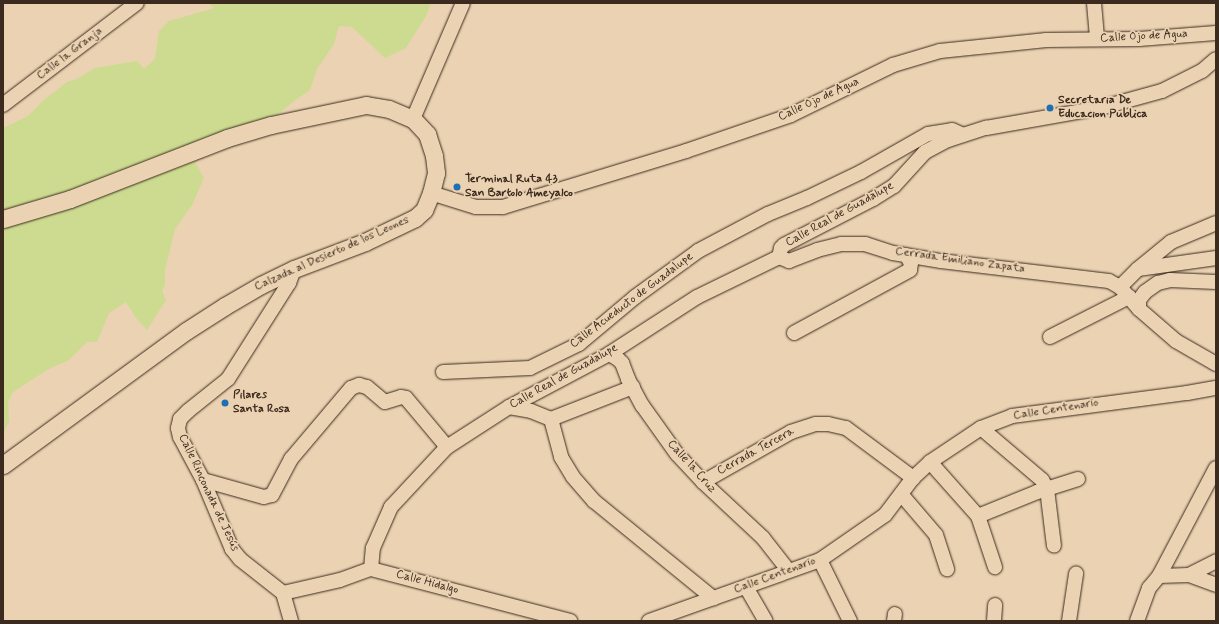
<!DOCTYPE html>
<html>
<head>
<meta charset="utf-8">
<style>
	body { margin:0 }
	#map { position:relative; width:1219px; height:624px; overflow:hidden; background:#ead2b2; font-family:Mynerve,sans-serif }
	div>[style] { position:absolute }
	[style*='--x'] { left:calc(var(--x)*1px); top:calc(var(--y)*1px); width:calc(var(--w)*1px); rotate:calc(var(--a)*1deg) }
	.green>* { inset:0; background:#ccdb8f }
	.roads { filter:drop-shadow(0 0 1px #3b2a1e) drop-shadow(0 0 1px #3b2a1e) }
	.minor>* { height:14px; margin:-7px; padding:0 7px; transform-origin:7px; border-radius:7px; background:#ead2b2 }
	.tertiary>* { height:17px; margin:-8.5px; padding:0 8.5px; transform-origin:8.5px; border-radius:8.5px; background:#ead2b2 }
	.dots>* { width:11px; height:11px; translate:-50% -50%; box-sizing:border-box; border:2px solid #ead2b2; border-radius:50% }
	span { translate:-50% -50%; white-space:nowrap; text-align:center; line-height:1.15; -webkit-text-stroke:3.5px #ead2b2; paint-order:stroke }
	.street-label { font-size:12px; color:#3b2a1e }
	.poi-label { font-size:12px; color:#3b2a1e; font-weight:700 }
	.left { translate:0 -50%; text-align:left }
	.frame { position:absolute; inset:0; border:4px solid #3b2a1e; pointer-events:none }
</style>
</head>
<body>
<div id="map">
	<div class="green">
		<div style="clip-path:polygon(207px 3px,431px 3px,426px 16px,406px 48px,385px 58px,352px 27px,339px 26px,334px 44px,317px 69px,310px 90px,295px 100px,261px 129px,201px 140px,195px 162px,204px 178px,192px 205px,175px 229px,165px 270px,165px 284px,162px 291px,166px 300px,147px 330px,136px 318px,126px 302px,109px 313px,97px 342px,87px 342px,69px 360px,47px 370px,13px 392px,8px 402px,9px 422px,5px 429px,3px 444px,3px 128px,28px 116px,44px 100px,67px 82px,77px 79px,95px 68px,137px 61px,144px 69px,155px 59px,159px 31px,169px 21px,215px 8px)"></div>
	</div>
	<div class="roads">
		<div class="minor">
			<div style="--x:1094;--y:3;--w:36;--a:85"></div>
			<div style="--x:3;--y:105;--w:168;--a:-37.3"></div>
			<div style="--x:413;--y:119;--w:126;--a:-66.7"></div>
			<div style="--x:431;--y:193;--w:47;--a:17.3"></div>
			<div style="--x:476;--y:207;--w:27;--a:0"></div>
			<div style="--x:503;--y:207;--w:191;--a:-17"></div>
			<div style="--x:686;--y:151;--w:111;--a:-18.9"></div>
			<div style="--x:791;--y:115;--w:114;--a:-26.1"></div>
			<div style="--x:893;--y:65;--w:49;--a:-16.6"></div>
			<div style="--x:940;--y:51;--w:107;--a:-5.9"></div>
			<div style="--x:1046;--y:40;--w:93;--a:-0.6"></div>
			<div style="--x:1139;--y:39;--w:77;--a:-4.5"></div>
			<div style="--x:779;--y:257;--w:11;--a:22"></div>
			<div style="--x:789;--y:261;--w:30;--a:-21"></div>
			<div style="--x:817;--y:250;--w:25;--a:-14"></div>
			<div style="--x:841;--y:244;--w:24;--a:0"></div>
			<div style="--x:865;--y:244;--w:29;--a:18"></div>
			<div style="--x:893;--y:253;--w:49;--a:9.5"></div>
			<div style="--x:941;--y:261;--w:169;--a:6.8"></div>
			<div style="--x:1109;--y:281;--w:13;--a:29"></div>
			<div style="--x:1120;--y:287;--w:29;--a:49"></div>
			<div style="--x:1139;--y:309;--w:49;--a:40.9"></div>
			<div style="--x:1176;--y:341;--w:46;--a:29.9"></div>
			<div style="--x:1138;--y:269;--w:43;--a:-39.3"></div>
			<div style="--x:1171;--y:242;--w:49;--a:-22.9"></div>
			<div style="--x:1120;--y:287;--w:25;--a:-45"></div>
			<div style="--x:1138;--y:269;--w:79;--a:-8"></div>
			<div style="--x:1139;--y:309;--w:9;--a:-90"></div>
			<div style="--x:1139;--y:300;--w:10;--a:-53"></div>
			<div style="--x:1145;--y:292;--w:16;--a:-35"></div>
			<div style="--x:1158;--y:283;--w:12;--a:-14"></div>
			<div style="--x:1170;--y:280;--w:46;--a:2.5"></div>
			<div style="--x:794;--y:333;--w:132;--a:-28.5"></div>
			<div style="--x:910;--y:270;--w:7;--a:-82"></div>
			<div style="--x:911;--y:263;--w:9;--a:-122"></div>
			<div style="--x:1050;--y:337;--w:89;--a:-26.9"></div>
			<div style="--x:609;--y:354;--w:10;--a:29"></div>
			<div style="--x:618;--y:359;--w:6;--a:45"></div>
			<div style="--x:622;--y:363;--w:17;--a:69"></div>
			<div style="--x:628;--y:379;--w:30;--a:62"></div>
			<div style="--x:642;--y:405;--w:60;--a:54.5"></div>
			<div style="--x:677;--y:454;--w:38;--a:47"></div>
			<div style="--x:703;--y:482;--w:82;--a:43"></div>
			<div style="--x:763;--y:538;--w:41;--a:52"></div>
			<div style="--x:443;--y:372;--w:87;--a:-2.6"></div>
			<div style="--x:530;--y:368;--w:55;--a:-26.1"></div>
			<div style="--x:579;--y:344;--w:73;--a:-40"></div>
			<div style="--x:635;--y:297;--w:78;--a:-36.1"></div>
			<div style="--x:698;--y:251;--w:79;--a:-27.9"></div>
			<div style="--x:768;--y:214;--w:42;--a:-22.3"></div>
			<div style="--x:807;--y:198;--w:60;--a:-25.7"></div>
			<div style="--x:861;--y:172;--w:77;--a:-29.6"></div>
			<div style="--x:928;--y:134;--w:24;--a:-9"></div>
			<div style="--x:952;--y:130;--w:12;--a:24"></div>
			<div style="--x:509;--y:407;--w:22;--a:10"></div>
			<div style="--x:531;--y:411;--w:22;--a:22"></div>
			<div style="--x:551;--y:419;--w:88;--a:-21.3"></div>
			<div style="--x:551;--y:419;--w:39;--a:75"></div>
			<div style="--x:561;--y:457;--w:23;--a:59"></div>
			<div style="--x:573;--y:477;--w:32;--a:49"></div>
			<div style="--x:594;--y:501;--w:154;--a:39.2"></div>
			<div style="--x:981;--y:428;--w:80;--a:40.4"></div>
			<div style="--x:1042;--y:480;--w:10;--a:61"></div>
			<div style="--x:1047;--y:489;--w:57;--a:83"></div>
			<div style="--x:930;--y:462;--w:72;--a:48.4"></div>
			<div style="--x:978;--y:516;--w:54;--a:71.6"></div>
			<div style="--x:203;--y:480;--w:63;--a:15.6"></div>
			<div style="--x:264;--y:497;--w:8;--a:-14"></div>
			<div style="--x:272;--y:495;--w:41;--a:-62.2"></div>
			<div style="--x:291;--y:459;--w:93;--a:-49.8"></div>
			<div style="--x:351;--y:388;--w:9;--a:-21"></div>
			<div style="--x:359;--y:385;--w:8;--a:14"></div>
			<div style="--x:367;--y:387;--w:23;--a:40"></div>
			<div style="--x:385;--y:402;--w:17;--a:-17"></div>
			<div style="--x:401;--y:397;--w:5;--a:11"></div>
			<div style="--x:406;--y:398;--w:64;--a:50.1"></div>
			<div style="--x:703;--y:482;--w:101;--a:-29.6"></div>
			<div style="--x:791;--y:432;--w:26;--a:-18"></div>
			<div style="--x:816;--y:424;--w:12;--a:0"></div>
			<div style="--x:828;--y:424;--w:18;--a:13"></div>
			<div style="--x:846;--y:428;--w:84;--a:36.7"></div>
			<div style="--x:901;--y:494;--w:54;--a:49.5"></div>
			<div style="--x:936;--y:535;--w:36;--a:72"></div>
			<div style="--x:978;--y:516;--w:64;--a:-22.1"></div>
			<div style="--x:1037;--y:492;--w:43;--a:-17.6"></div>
			<div style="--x:820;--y:560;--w:68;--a:63.8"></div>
			<div style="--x:371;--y:569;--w:21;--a:-85"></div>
			<div style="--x:373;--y:548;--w:45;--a:-66.3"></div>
			<div style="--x:391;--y:507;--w:82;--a:-47"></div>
			<div style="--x:447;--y:447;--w:74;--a:-32.8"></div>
			<div style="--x:509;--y:407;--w:113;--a:-27.9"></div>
			<div style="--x:609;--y:354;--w:105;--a:-32.9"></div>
			<div style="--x:697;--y:297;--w:91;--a:-26"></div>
			<div style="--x:779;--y:257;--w:9;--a:-77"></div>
			<div style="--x:781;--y:248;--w:4;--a:-45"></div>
			<div style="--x:784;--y:245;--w:100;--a:-27.3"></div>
			<div style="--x:873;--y:199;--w:25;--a:-32"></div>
			<div style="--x:894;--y:186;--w:46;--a:-47.6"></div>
			<div style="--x:925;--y:152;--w:26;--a:-28"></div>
			<div style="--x:948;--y:140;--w:40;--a:-18"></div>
			<div style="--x:986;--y:128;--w:116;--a:-10"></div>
			<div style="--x:1100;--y:108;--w:64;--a:-15.3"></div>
			<div style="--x:1162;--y:91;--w:45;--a:-26.6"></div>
			<div style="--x:1202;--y:71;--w:18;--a:-41"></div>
			<div style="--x:1189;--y:575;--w:29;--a:20"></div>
			<div style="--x:1159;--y:576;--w:30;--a:-2"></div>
			<div style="--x:1189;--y:575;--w:30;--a:-27"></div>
			<div style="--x:746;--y:587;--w:39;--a:60"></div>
			<div style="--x:283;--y:593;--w:55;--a:-141.7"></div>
			<div style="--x:240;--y:559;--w:13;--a:-129"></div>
			<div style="--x:232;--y:549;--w:75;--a:-112.8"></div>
			<div style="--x:203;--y:480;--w:49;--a:-118.1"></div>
			<div style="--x:180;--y:437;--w:9;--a:-103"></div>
			<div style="--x:178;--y:428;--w:9;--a:-77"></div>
			<div style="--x:180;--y:419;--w:11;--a:-45"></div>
			<div style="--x:188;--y:411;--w:51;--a:-38.7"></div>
			<div style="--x:228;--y:379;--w:114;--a:-57.6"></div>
			<div style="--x:289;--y:283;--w:15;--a:-70"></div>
			<div style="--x:283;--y:593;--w:58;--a:-12.8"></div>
			<div style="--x:340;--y:580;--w:33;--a:-20"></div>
			<div style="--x:371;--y:569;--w:206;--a:14.6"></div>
			<div style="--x:283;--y:593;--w:29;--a:74"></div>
			<div style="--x:649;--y:621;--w:182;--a:-19.6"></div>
			<div style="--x:820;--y:560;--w:79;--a:-34.7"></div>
			<div style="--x:885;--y:515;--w:46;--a:-52.9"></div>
			<div style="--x:913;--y:478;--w:23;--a:-43"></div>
			<div style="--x:930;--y:462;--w:61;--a:-33.7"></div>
			<div style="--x:981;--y:428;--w:33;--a:-21"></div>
			<div style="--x:1012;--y:416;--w:177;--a:-7.5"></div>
			<div style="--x:1187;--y:393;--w:29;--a:-10"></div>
			<div style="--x:894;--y:621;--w:7;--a:-82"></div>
			<div style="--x:994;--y:621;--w:16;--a:-86"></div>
			<div style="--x:1069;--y:621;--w:48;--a:-81.5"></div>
			<div style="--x:1137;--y:621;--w:35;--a:-70"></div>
			<div style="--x:1149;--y:588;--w:16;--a:-50"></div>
			<div style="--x:1159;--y:576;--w:122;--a:-62.2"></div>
		</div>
		<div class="tertiary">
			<div style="--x:3;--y:219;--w:70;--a:-16.6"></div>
			<div style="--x:70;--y:199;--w:168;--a:-21.2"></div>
			<div style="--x:227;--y:138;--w:46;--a:-16.5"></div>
			<div style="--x:271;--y:125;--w:97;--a:-11.9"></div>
			<div style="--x:366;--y:105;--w:23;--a:10"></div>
			<div style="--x:389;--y:109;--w:26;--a:23"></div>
			<div style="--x:413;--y:119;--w:21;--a:47"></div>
			<div style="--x:427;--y:134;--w:23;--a:72"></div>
			<div style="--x:434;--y:156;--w:17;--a:83"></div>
			<div style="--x:436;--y:173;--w:21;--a:104"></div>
			<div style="--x:431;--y:193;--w:18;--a:112"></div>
			<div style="--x:424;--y:210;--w:12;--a:138"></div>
			<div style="--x:415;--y:218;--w:55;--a:154.4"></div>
			<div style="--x:365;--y:242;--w:76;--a:159.2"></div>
			<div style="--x:294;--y:269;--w:37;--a:154"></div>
			<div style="--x:261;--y:285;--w:42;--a:149.7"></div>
			<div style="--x:225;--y:306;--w:46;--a:147.3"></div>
			<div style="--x:186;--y:331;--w:227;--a:143.8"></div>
		</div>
	</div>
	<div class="dots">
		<div style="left:1050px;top:108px;background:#1f6fb2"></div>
		<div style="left:457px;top:187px;background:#1f6fb2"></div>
		<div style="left:225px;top:403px;background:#1f6fb2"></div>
	</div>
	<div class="street-label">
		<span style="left:1144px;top:37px;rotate:-3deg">Calle Ojo de Agua</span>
		<span style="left:70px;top:54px;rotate:-37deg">Calle la Granja</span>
		<span style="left:819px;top:100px;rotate:-25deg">Calle Ojo de Agua</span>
		<span style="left:840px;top:215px;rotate:-29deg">Calle Real de Guadalupe</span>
		<span style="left:332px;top:254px;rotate:-24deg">Calzada al Desierto de los Leones</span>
		<span style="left:960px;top:261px;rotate:8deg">Cerrada Emiliano Zapata</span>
		<span style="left:632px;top:301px;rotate:-37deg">Calle Acueducto de Guadalupe</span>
		<span style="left:564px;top:377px;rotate:-29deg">Calle Real de Guadalupe</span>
		<span style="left:1056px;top:410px;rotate:-9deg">Calle Centenario</span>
		<span style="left:756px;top:452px;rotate:-29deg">Cerrada Tercera</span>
		<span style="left:691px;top:467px;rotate:48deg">Calle la Cruz</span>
		<span style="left:208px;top:493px;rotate:65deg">Calle Rinconada de Jesús</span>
		<span style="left:775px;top:576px;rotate:-20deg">Calle Centenario</span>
		<span style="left:427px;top:583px;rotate:15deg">Calle Hidalgo</span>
	</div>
	<div class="poi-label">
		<span class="left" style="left:1058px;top:108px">Secretaria De<br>Educacion Publica</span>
		<span class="left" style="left:465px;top:187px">Terminal Ruta 43<br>San Bartolo Ameyalco</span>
		<span class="left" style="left:233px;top:403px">Pilares<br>Santa Rosa</span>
	</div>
	<div class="frame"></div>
</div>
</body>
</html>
